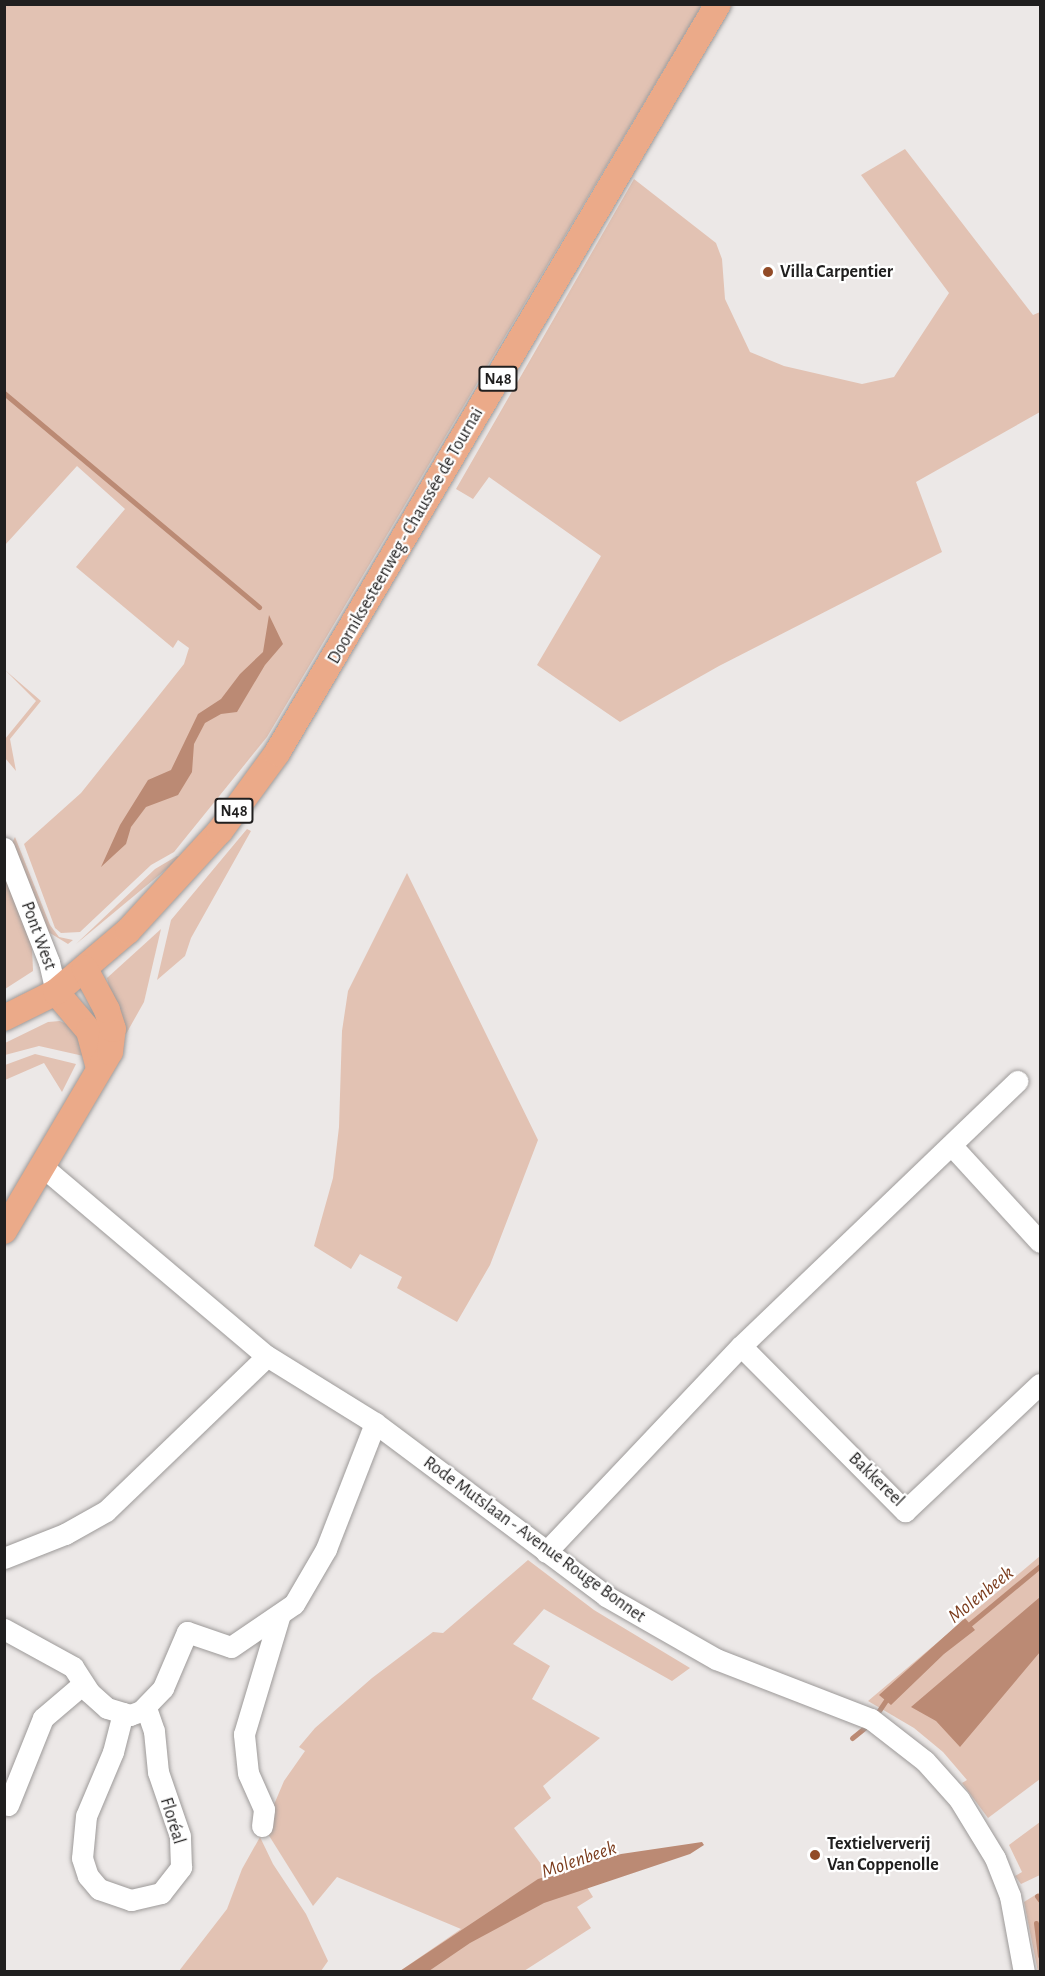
<!DOCTYPE html>
<html>
<head>
<meta charset="utf-8">
<style>
	body { margin:0 }
	#map { position:relative; width:1045px; height:1976px; overflow:hidden; background:#ece8e7; font-family:"Alegreya Sans",sans-serif }
	div>[style] { position:absolute }
	[style*='--x'] { left:calc(var(--x)*1px); top:calc(var(--y)*1px); width:calc(var(--w)*1px); rotate:calc(var(--a)*1deg) }
	.green>* { inset:0; background:#e2c2b3 }
	.water>* { inset:0; background:#bb8a74 }
	.stream>* { height:5px; margin:-2.5px; padding:0 2.5px; transform-origin:2.5px; border-radius:2.5px; background:#bb8a74 }
	.roads { filter:drop-shadow(0 0 2px #9d9a99) drop-shadow(0 0 2px #9d9a99) }
	.minor>* { height:21px; margin:-10.5px; padding:0 10.5px; transform-origin:10.5px; border-radius:10.5px; background:#fff }
	.major>* { height:26px; margin:-13px; padding:0 13px; transform-origin:13px; border-radius:13px; background:#ebaa89 }
	.dots>* { width:16px; height:16px; translate:-50% -50%; box-sizing:border-box; border:3px solid #fff; border-radius:50% }
	span { translate:-50% -50%; white-space:nowrap; text-align:center; line-height:1.15; -webkit-text-stroke:4.5px #fff; paint-order:stroke }
	.shield-label span { padding:2px 4px; background:#fff; border:2px solid; border-radius:4px; -webkit-text-stroke-width:0 }
	.shield-label { font-size:16px; color:#201f1f; font-weight:700 }
	.poi-label { font-size:18px; color:#201f1f; font-weight:700 }
	.left { translate:0 -50%; text-align:left }
	.street-label { font-size:18px; color:#201f1f }
	.water-label { font-size:20px; color:#7c3d1e; font-style:italic }
	.frame { position:absolute; inset:0; border:6px solid #201f1f; pointer-events:none }
</style>
</head>
<body>
<div id="map">
	<div class="green">
		<div style="clip-path:polygon(4px 5px,702px 5px,267px 737px,174px 852px,151px 865px,80px 932px,61px 933px,55px 928px,24px 844px,81px 793px,184px 664px,189px 648px,178px 640px,173px 648px,76px 567px,125px 509px,77px 466px,5px 545px)"></div>
		<div style="clip-path:polygon(905px 149px,1033px 315px,1040px 312px,1040px 412px,916px 482px,942px 552px,719px 666px,620px 722px,537px 665px,601px 556px,489px 477px,473px 499px,456px 489px,634px 179px,716px 243px,722px 259px,725px 299px,750px 352px,784px 366px,862px 384px,894px 377px,949px 293px,861px 175px)"></div>
		<div style="clip-path:polygon(5px 670px,41px 701px,10px 739px,16px 771px,5px 758px,5px 739px,36px 701px)"></div>
		<div style="clip-path:polygon(247px 829px,251px 831px,191px 938px,185px 956px,157px 980px,171px 920px)"></div>
		<div style="clip-path:polygon(15px 837px,50px 925px,59px 937px,73px 940px,68px 944px,45px 930px,12px 843px)"></div>
		<div style="clip-path:polygon(177px 856px,181px 857px,76px 944px,155px 869px)"></div>
		<div style="clip-path:polygon(4px 873px,32px 946px,33px 971px,5px 989px)"></div>
		<div style="clip-path:polygon(407px 873px,538px 1140px,490px 1265px,457px 1322px,397px 1288px,402px 1277px,360px 1254px,351px 1269px,314px 1246px,333px 1178px,339px 1127px,342px 1031px,348px 991px)"></div>
		<div style="clip-path:polygon(161px 929px,144px 1002px,126px 1034px,120px 1032px,107px 978px)"></div>
		<div style="clip-path:polygon(60px 1021px,75px 1028px,88px 1057px,39px 1046px,5px 1055px,5px 1043px,48px 1022px)"></div>
		<div style="clip-path:polygon(35px 1054px,76px 1064px,62px 1092px,44px 1063px,5px 1080px,5px 1065px)"></div>
		<div style="clip-path:polygon(1040px 1556px,1040px 1779px,988px 1818px,962px 1783px,967px 1780px,943px 1752px,914px 1728px,868px 1701px)"></div>
		<div style="clip-path:polygon(528px 1560px,594px 1610px,690px 1668px,672px 1681px,544px 1609px,513px 1644px,550px 1666px,532px 1699px,600px 1738px,543px 1786px,551px 1798px,514px 1828px,556px 1884px,580px 1876px,593px 1897px,577px 1907px,591px 1928px,524px 1971px,400px 1971px,461px 1929px,337px 1877px,313px 1906px,268px 1834px,270px 1814px,284px 1781px,305px 1751px,299px 1747px,315px 1728px,372px 1678px,433px 1632px,443px 1633px)"></div>
		<div style="clip-path:polygon(1040px 1822px,1040px 1875px,1021px 1884px,1015px 1876px,1022px 1872px,1009px 1845px)"></div>
		<div style="clip-path:polygon(260px 1837px,273px 1864px,306px 1914px,328px 1961px,321px 1971px,179px 1971px,227px 1909px,242px 1869px)"></div>
		<div style="clip-path:polygon(1040px 1892px,1040px 1971px,1038px 1972px,1024px 1902px)"></div>
	</div>
	<div class="water">
		<div style="clip-path:polygon(269px 615px,283px 644px,265px 665px,237px 712px,221px 714px,205px 723px,194px 744px,192px 772px,178px 795px,146px 807px,131px 827px,126px 844px,101px 867px,120px 825px,148px 780px,171px 770px,198px 714px,221px 699px,240px 674px,263px 652px)"></div>
		<div style="clip-path:polygon(1040px 1597px,1040px 1652px,960px 1747px,936px 1721px,911px 1707px)"></div>
		<div style="clip-path:polygon(965px 1618px,975px 1630px,944px 1654px,891px 1705px,879px 1695px)"></div>
		<div style="clip-path:polygon(702px 1842px,704px 1845px,690px 1854px,544px 1903px,470px 1943px,429px 1971px,400px 1971px,538px 1879px,621px 1854px)"></div>
	</div>
	<div class="stream">
		<div style="--x:4;--y:393;--w:333;--a:40"></div>
		<div style="--x:965;--y:1628;--w:97;--a:-39.6"></div>
		<div style="--x:876;--y:1715;--w:23;--a:-56"></div>
		<div style="--x:852;--y:1738;--w:21;--a:-39"></div>
		<div style="--x:1037;--y:1896;--w:5;--a:53"></div>
		<div style="--x:1036;--y:1923;--w:33;--a:83"></div>
	</div>
	<div class="roads">
		<div class="minor">
			<div style="--x:4;--y:848;--w:123;--a:68.5"></div>
			<div style="--x:49;--y:962;--w:31;--a:77"></div>
			<div style="--x:952;--y:1146;--w:130;--a:47.5"></div>
			<div style="--x:43;--y:1167;--w:293;--a:40.2"></div>
			<div style="--x:267;--y:1356;--w:127;--a:31.8"></div>
			<div style="--x:375;--y:1423;--w:289;--a:36.8"></div>
			<div style="--x:606;--y:1596;--w:127;--a:29.8"></div>
			<div style="--x:716;--y:1659;--w:166;--a:21.2"></div>
			<div style="--x:871;--y:1719;--w:68;--a:37.9"></div>
			<div style="--x:925;--y:1761;--w:51;--a:48.2"></div>
			<div style="--x:959;--y:1799;--w:69;--a:58.6"></div>
			<div style="--x:995;--y:1858;--w:41;--a:68.5"></div>
			<div style="--x:1010;--y:1896;--w:77;--a:79.6"></div>
			<div style="--x:741;--y:1346;--w:233;--a:45.2"></div>
			<div style="--x:905;--y:1511;--w:185;--a:-43.3"></div>
			<div style="--x:546;--y:1552;--w:284;--a:-46.6"></div>
			<div style="--x:741;--y:1346;--w:383;--a:-43.8"></div>
			<div style="--x:4;--y:1558;--w:66;--a:-21.5"></div>
			<div style="--x:65;--y:1534;--w:47;--a:-29.3"></div>
			<div style="--x:106;--y:1511;--w:223;--a:-43.9"></div>
			<div style="--x:4;--y:1629;--w:79;--a:28.8"></div>
			<div style="--x:73;--y:1667;--w:30;--a:57"></div>
			<div style="--x:89;--y:1692;--w:24;--a:42"></div>
			<div style="--x:107;--y:1708;--w:24;--a:17"></div>
			<div style="--x:130;--y:1715;--w:12;--a:-20"></div>
			<div style="--x:141;--y:1711;--w:32;--a:-46"></div>
			<div style="--x:163;--y:1688;--w:61;--a:-66.8"></div>
			<div style="--x:187;--y:1632;--w:46;--a:18.8"></div>
			<div style="--x:231;--y:1647;--w:76;--a:-34.3"></div>
			<div style="--x:294;--y:1604;--w:64;--a:-59.8"></div>
			<div style="--x:326;--y:1549;--w:135;--a:-68.7"></div>
			<div style="--x:123;--y:1713;--w:40;--a:104.4"></div>
			<div style="--x:113;--y:1752;--w:69;--a:112.9"></div>
			<div style="--x:86;--y:1816;--w:42;--a:95.4"></div>
			<div style="--x:82;--y:1858;--w:19;--a:72"></div>
			<div style="--x:88;--y:1876;--w:17;--a:50"></div>
			<div style="--x:99;--y:1889;--w:34;--a:19"></div>
			<div style="--x:131;--y:1900;--w:31;--a:-13"></div>
			<div style="--x:161;--y:1893;--w:33;--a:-52"></div>
			<div style="--x:181;--y:1867;--w:31;--a:-92"></div>
			<div style="--x:180;--y:1836;--w:68;--a:-109"></div>
			<div style="--x:158;--y:1772;--w:41;--a:-95.6"></div>
			<div style="--x:154;--y:1731;--w:24;--a:-109"></div>
			<div style="--x:8;--y:1805;--w:94;--a:-68.1"></div>
			<div style="--x:43;--y:1718;--w:52;--a:-40.4"></div>
			<div style="--x:262;--y:1826;--w:17;--a:-83"></div>
			<div style="--x:264;--y:1809;--w:39;--a:-114"></div>
			<div style="--x:248;--y:1773;--w:39;--a:-96"></div>
			<div style="--x:244;--y:1734;--w:125;--a:-73.3"></div>
		</div>
		<div class="major">
			<div style="--x:56;--y:992;--w:51;--a:49.8"></div>
			<div style="--x:89;--y:1031;--w:38;--a:75"></div>
			<div style="--x:4;--y:1018;--w:58;--a:-26.6"></div>
			<div style="--x:56;--y:992;--w:94;--a:-40.3"></div>
			<div style="--x:128;--y:931;--w:136;--a:-47.4"></div>
			<div style="--x:220;--y:831;--w:97;--a:-53.8"></div>
			<div style="--x:277;--y:753;--w:869;--a:-59.51"></div>
			<div style="--x:4;--y:1231;--w:208;--a:-59.4"></div>
			<div style="--x:110;--y:1052;--w:23;--a:-83"></div>
			<div style="--x:113;--y:1029;--w:20;--a:-108"></div>
			<div style="--x:107;--y:1010;--w:47;--a:-118.2"></div>
		</div>
	</div>
	<div class="dots">
		<div style="left:768px;top:272px;background:#924b27"></div>
		<div style="left:815px;top:1855px;background:#924b27"></div>
	</div>
	<div class="shield-label">
		<span style="left:498px;top:379px">N48</span>
		<span style="left:234px;top:811px">N48</span>
	</div>
	<div class="poi-label">
		<span class="left" style="left:780px;top:272px">Villa Carpentier</span>
		<span class="left" style="left:827px;top:1855px">Textielververij<br>Van Coppenolle</span>
	</div>
	<div class="street-label">
		<span style="left:406px;top:536px;rotate:-60deg">Doorniksesteenweg - Chaussée de Tournai</span>
		<span style="left:38px;top:936px;rotate:70deg">Pont West</span>
		<span style="left:876px;top:1480px;rotate:44deg">Bakkereel</span>
		<span style="left:534px;top:1540px;rotate:36deg">Rode Mutslaan - Avenue Rouge Bonnet</span>
		<span style="left:172px;top:1821px;rotate:73deg">Floréal</span>
	</div>
	<div class="water-label">
		<span style="left:981px;top:1595px;rotate:-39deg">Molenbeek</span>
		<span style="left:579px;top:1860px;rotate:-19deg">Molenbeek</span>
	</div>
	<div class="frame"></div>
</div>
</body>
</html>
